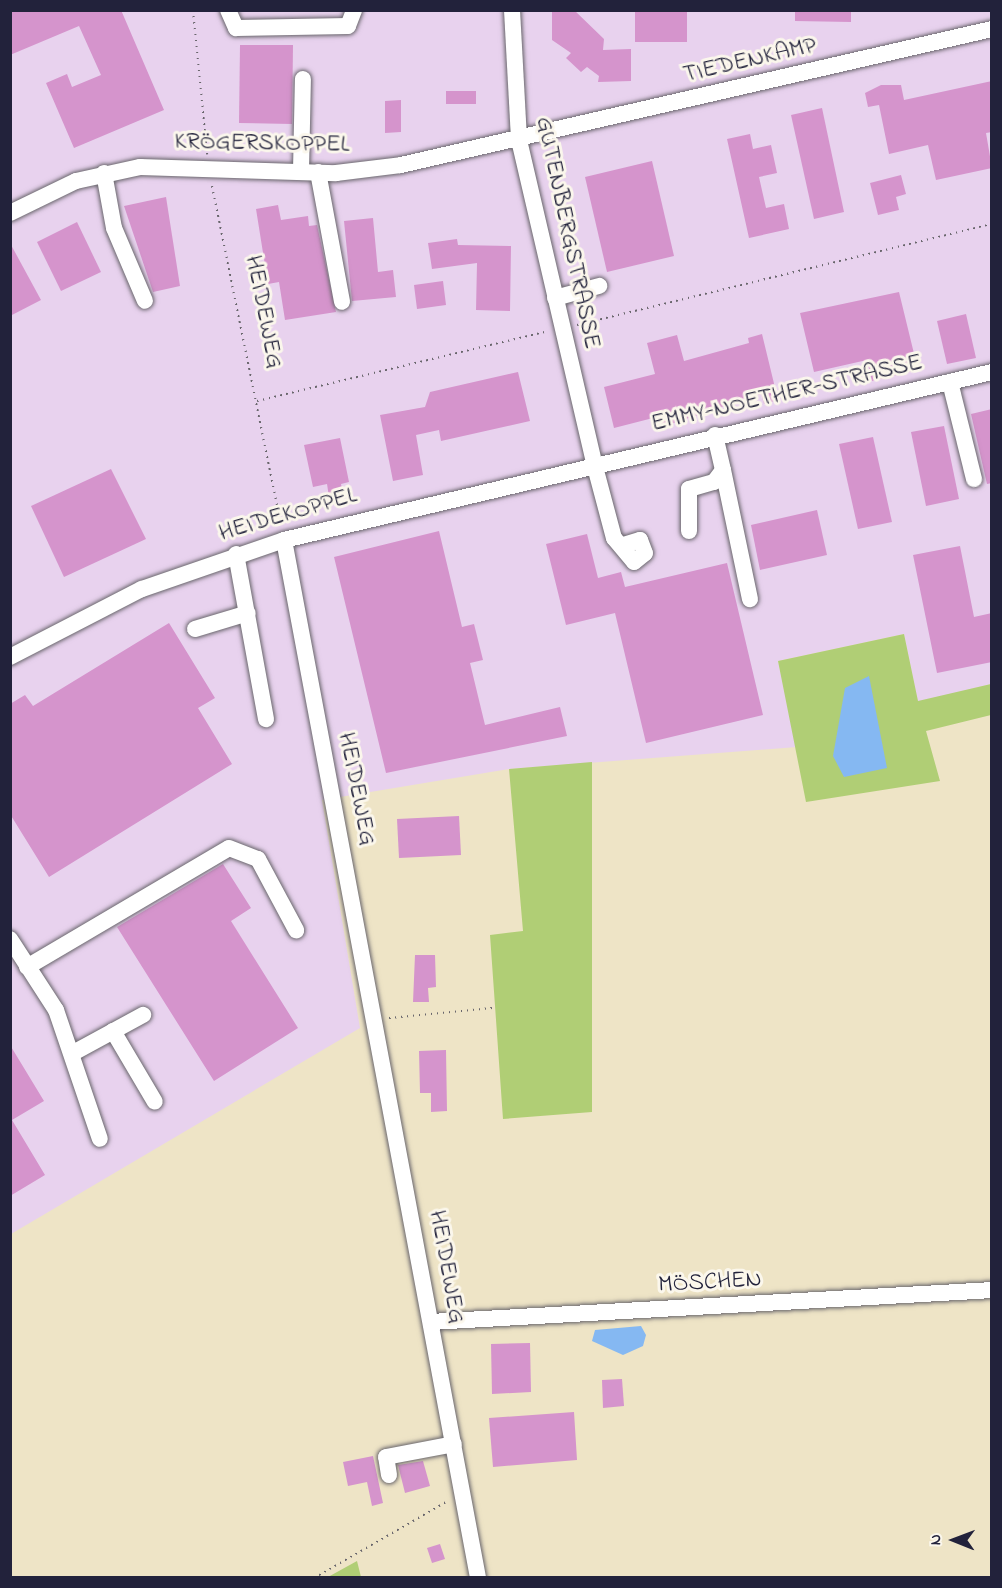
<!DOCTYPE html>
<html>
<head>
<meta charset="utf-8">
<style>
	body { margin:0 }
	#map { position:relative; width:1002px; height:1588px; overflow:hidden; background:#eee4c6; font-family:"Indie Flower",sans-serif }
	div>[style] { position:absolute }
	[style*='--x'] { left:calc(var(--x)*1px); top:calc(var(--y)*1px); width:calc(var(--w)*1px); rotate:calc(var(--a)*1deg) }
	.built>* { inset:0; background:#e8d2ee }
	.green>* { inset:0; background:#b0ce75 }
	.water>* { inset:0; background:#85b8f2 }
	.building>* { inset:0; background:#d594cc }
	.path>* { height:2px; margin-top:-1px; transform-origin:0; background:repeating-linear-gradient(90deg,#69666c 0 1.5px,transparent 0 6px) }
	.roads { filter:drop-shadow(0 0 2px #69666c) drop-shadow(0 0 2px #69666c) }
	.minor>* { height:16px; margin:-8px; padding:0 8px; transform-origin:8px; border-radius:8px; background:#fff }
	span { translate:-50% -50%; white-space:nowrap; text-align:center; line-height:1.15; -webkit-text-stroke:6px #fbf7ec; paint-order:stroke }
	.street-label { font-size:24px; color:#22223b }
	.frame { position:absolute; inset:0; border:12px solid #22223b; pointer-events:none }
	.north { position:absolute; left:924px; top:1510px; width:60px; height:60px; -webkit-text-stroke:4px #fbf7ec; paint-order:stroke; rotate:271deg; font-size:16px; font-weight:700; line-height:24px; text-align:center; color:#22223b }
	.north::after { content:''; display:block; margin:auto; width:21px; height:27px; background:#22223b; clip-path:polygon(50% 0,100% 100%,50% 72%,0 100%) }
</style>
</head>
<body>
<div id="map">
	<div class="built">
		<div style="clip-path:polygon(10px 11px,992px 11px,991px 684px,918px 702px,904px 634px,778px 661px,797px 747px,509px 769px,322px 800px,360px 1028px,11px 1234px)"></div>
	</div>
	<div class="green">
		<div style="clip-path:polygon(904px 634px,918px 701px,991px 684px,991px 715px,926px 731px,940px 781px,806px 802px,778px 661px)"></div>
		<div style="clip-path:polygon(592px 762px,592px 1112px,503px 1119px,490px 935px,523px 931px,509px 769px)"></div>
		<div style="clip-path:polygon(357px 1561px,361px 1577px,328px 1577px)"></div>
	</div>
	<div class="water">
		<div style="clip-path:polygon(869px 676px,887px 768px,844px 777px,833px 756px,845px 688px)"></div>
		<div style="clip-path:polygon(641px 1326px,646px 1335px,643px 1346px,623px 1355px,592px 1341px,595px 1330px)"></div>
	</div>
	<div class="building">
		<div style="clip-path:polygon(10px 10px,121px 10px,164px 110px,74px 148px,46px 83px,67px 74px,72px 87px,101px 75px,79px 26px,10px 55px)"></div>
		<div style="clip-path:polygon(552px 10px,574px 10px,604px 39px,603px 50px,631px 49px,631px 81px,598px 82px,599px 76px,587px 67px,581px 72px,566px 58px,571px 53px,552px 40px)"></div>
		<div style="clip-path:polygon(635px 10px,687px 10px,687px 42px,635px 42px)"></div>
		<div style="clip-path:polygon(795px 10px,851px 10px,851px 22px,795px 21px)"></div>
		<div style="clip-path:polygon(240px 45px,293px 45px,292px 124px,239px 123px)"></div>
		<div style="clip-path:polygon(992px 81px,992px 132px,986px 133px,992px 168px,936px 180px,928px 145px,889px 154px,879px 105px,868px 107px,865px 93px,881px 85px,901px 85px,904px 100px)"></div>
		<div style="clip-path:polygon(446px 91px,476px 91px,476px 104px,446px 104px)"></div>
		<div style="clip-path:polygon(401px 100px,401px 132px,385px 133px,385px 101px)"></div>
		<div style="clip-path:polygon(822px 108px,844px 212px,814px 219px,791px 115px)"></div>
		<div style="clip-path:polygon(750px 134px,753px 149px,771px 145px,777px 173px,759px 177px,766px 208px,784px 204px,789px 229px,749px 238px,727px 139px)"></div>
		<div style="clip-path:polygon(652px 161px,674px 256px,607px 272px,585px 177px)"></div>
		<div style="clip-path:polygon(901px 175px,906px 194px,896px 197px,899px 210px,878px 215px,870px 183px)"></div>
		<div style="clip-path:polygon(166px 197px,180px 286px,153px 292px,124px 206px)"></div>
		<div style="clip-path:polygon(278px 205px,281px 220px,308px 216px,309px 226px,317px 225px,336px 312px,285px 320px,279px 282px,268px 284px,256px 209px)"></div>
		<div style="clip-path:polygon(373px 218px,378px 272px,393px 270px,396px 297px,352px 301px,344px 221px)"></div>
		<div style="clip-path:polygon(77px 222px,101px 272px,61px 291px,37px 242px)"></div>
		<div style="clip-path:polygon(457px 239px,458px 245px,511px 246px,510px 311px,476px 310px,477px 263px,432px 269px,428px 243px)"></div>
		<div style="clip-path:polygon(10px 243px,41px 300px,10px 316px)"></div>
		<div style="clip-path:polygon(443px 281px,446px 305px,417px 309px,414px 285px)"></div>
		<div style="clip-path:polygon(899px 292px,918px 370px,872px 381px,867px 360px,814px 372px,800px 313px)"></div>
		<div style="clip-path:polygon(966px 314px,976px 358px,947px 364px,937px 321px)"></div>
		<div style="clip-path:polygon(762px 334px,778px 400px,764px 404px,761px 394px,656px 429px,653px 418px,614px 428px,604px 387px,655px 374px,647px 343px,677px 335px,684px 361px,749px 343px,748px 338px)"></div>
		<div style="clip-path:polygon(518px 372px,530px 421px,441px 441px,439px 430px,416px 435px,423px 475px,393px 481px,380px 415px,425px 407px,430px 392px)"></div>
		<div style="clip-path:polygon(992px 409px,992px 483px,987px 484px,971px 414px)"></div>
		<div style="clip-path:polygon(944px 426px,959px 499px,926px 506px,911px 432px)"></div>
		<div style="clip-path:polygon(873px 437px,892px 522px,858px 529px,839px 444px)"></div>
		<div style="clip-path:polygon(340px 438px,349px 482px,341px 484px,343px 494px,329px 497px,327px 484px,313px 487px,304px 445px)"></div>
		<div style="clip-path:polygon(111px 469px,146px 539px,64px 577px,31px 506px)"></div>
		<div style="clip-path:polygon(817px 510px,827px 555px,760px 570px,751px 525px)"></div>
		<div style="clip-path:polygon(439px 531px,462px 627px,474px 624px,483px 660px,470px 663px,485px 725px,560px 707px,567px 736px,386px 773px,334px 557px)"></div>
		<div style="clip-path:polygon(587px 534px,598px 578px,621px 572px,625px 587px,727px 563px,763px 715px,646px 743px,615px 613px,566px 625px,546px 544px)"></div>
		<div style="clip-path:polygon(960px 546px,974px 617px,992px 613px,992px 662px,937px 673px,913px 555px)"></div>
		<div style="clip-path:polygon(169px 623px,215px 698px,198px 708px,232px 764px,49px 877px,10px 814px,10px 704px,25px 695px,33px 706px)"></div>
		<div style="clip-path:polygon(459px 816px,461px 855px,399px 858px,397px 819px)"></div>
		<div style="clip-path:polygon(223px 864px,251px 908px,231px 921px,298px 1028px,214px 1081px,117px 927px)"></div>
		<div style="clip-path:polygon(415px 955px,435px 955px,436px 987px,428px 988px,429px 1002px,413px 1002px)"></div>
		<div style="clip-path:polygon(10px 1045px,44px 1101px,12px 1120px,45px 1175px,10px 1196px)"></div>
		<div style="clip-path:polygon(446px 1050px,447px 1111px,431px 1112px,431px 1093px,420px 1093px,419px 1051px)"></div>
		<div style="clip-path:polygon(530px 1343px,531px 1392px,492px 1394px,491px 1344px)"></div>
		<div style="clip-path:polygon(622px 1379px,624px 1406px,603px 1408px,602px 1380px)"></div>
		<div style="clip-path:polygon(574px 1412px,577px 1460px,493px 1467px,489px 1418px)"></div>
		<div style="clip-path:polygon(373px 1456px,383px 1503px,372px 1506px,367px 1482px,348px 1486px,343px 1462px)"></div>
		<div style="clip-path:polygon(423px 1461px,430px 1486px,405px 1493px,398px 1465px)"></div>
		<div style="clip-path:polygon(440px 1544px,445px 1559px,432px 1563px,427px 1548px)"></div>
	</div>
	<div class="path">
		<div style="--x:193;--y:10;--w:145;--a:84.4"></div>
		<div style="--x:212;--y:186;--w:345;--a:78.5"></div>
		<div style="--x:577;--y:325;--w:427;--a:-13.7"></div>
		<div style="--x:257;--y:401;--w:300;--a:-13.5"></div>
		<div style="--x:389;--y:1018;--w:104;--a:-5.5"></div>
		<div style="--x:314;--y:1578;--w:155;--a:-29.9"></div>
	</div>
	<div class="roads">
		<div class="minor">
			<div style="--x:228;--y:10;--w:20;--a:66"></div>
			<div style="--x:236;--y:28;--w:112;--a:-1"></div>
			<div style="--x:348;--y:26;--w:17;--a:-69"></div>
			<div style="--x:512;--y:10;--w:130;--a:86.9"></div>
			<div style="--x:519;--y:140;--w:332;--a:76.9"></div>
			<div style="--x:594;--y:463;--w:78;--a:75.1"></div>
			<div style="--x:614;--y:538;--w:31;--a:50"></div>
			<div style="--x:634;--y:562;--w:14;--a:-39"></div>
			<div style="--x:645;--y:553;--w:14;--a:-111"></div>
			<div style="--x:640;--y:540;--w:17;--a:163"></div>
			<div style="--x:301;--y:171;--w:92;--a:-88.8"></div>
			<div style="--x:318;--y:172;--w:132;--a:79.5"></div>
			<div style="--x:104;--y:173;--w:56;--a:79.7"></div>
			<div style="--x:114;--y:228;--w:79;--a:67"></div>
			<div style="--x:10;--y:213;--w:73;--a:-25.9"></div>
			<div style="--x:76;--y:181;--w:66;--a:-12.3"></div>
			<div style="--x:140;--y:167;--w:196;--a:1.8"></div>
			<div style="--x:336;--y:173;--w:65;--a:-7"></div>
			<div style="--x:401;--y:165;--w:606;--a:-12.96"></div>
			<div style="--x:555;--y:298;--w:46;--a:-15.3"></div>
			<div style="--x:950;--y:382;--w:100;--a:76.1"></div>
			<div style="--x:723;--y:470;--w:132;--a:78.2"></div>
			<div style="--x:689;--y:531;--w:42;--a:-90"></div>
			<div style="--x:689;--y:489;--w:26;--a:-16"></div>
			<div style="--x:714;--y:482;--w:15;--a:-53"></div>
			<div style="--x:723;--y:470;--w:36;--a:-103"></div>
			<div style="--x:284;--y:540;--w:1056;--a:79.41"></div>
			<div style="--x:236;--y:554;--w:168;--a:79.7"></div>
			<div style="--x:195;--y:629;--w:55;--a:-16.8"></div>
			<div style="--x:10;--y:657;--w:148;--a:-27.3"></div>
			<div style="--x:142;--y:589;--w:150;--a:-19"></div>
			<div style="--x:284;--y:540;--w:728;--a:-13.35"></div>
			<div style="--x:10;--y:939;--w:85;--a:57.1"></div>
			<div style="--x:56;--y:1010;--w:136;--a:71.2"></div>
			<div style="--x:27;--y:967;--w:234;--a:-30.5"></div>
			<div style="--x:229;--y:848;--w:31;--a:21"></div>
			<div style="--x:258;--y:859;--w:81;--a:61.8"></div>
			<div style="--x:113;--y:1031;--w:82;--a:59.4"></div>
			<div style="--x:73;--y:1053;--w:80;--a:-28.5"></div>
			<div style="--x:431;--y:1322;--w:562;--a:-3.26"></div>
			<div style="--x:389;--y:1475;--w:18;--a:-99"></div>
			<div style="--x:386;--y:1457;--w:69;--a:-10.8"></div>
		</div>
	</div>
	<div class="street-label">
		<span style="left:750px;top:61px;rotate:-13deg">TIEDENKAMP</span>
		<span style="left:262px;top:144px;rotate:1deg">KRÖGERSKOPPEL</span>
		<span style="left:567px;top:233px;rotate:78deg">GUTENBERGSTRASSE</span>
		<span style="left:263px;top:312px;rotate:79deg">HEIDEWEG</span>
		<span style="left:787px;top:394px;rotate:-13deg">EMMY-NOETHER-STRASSE</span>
		<span style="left:288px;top:515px;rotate:-16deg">HEIDEKOPPEL</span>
		<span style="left:356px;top:789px;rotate:79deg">HEIDEWEG</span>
		<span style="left:446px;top:1267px;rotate:80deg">HEIDEWEG</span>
		<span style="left:710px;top:1283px;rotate:-3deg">MÖSCHEN</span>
	</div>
	<div class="frame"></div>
	<div class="north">N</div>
</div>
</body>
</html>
